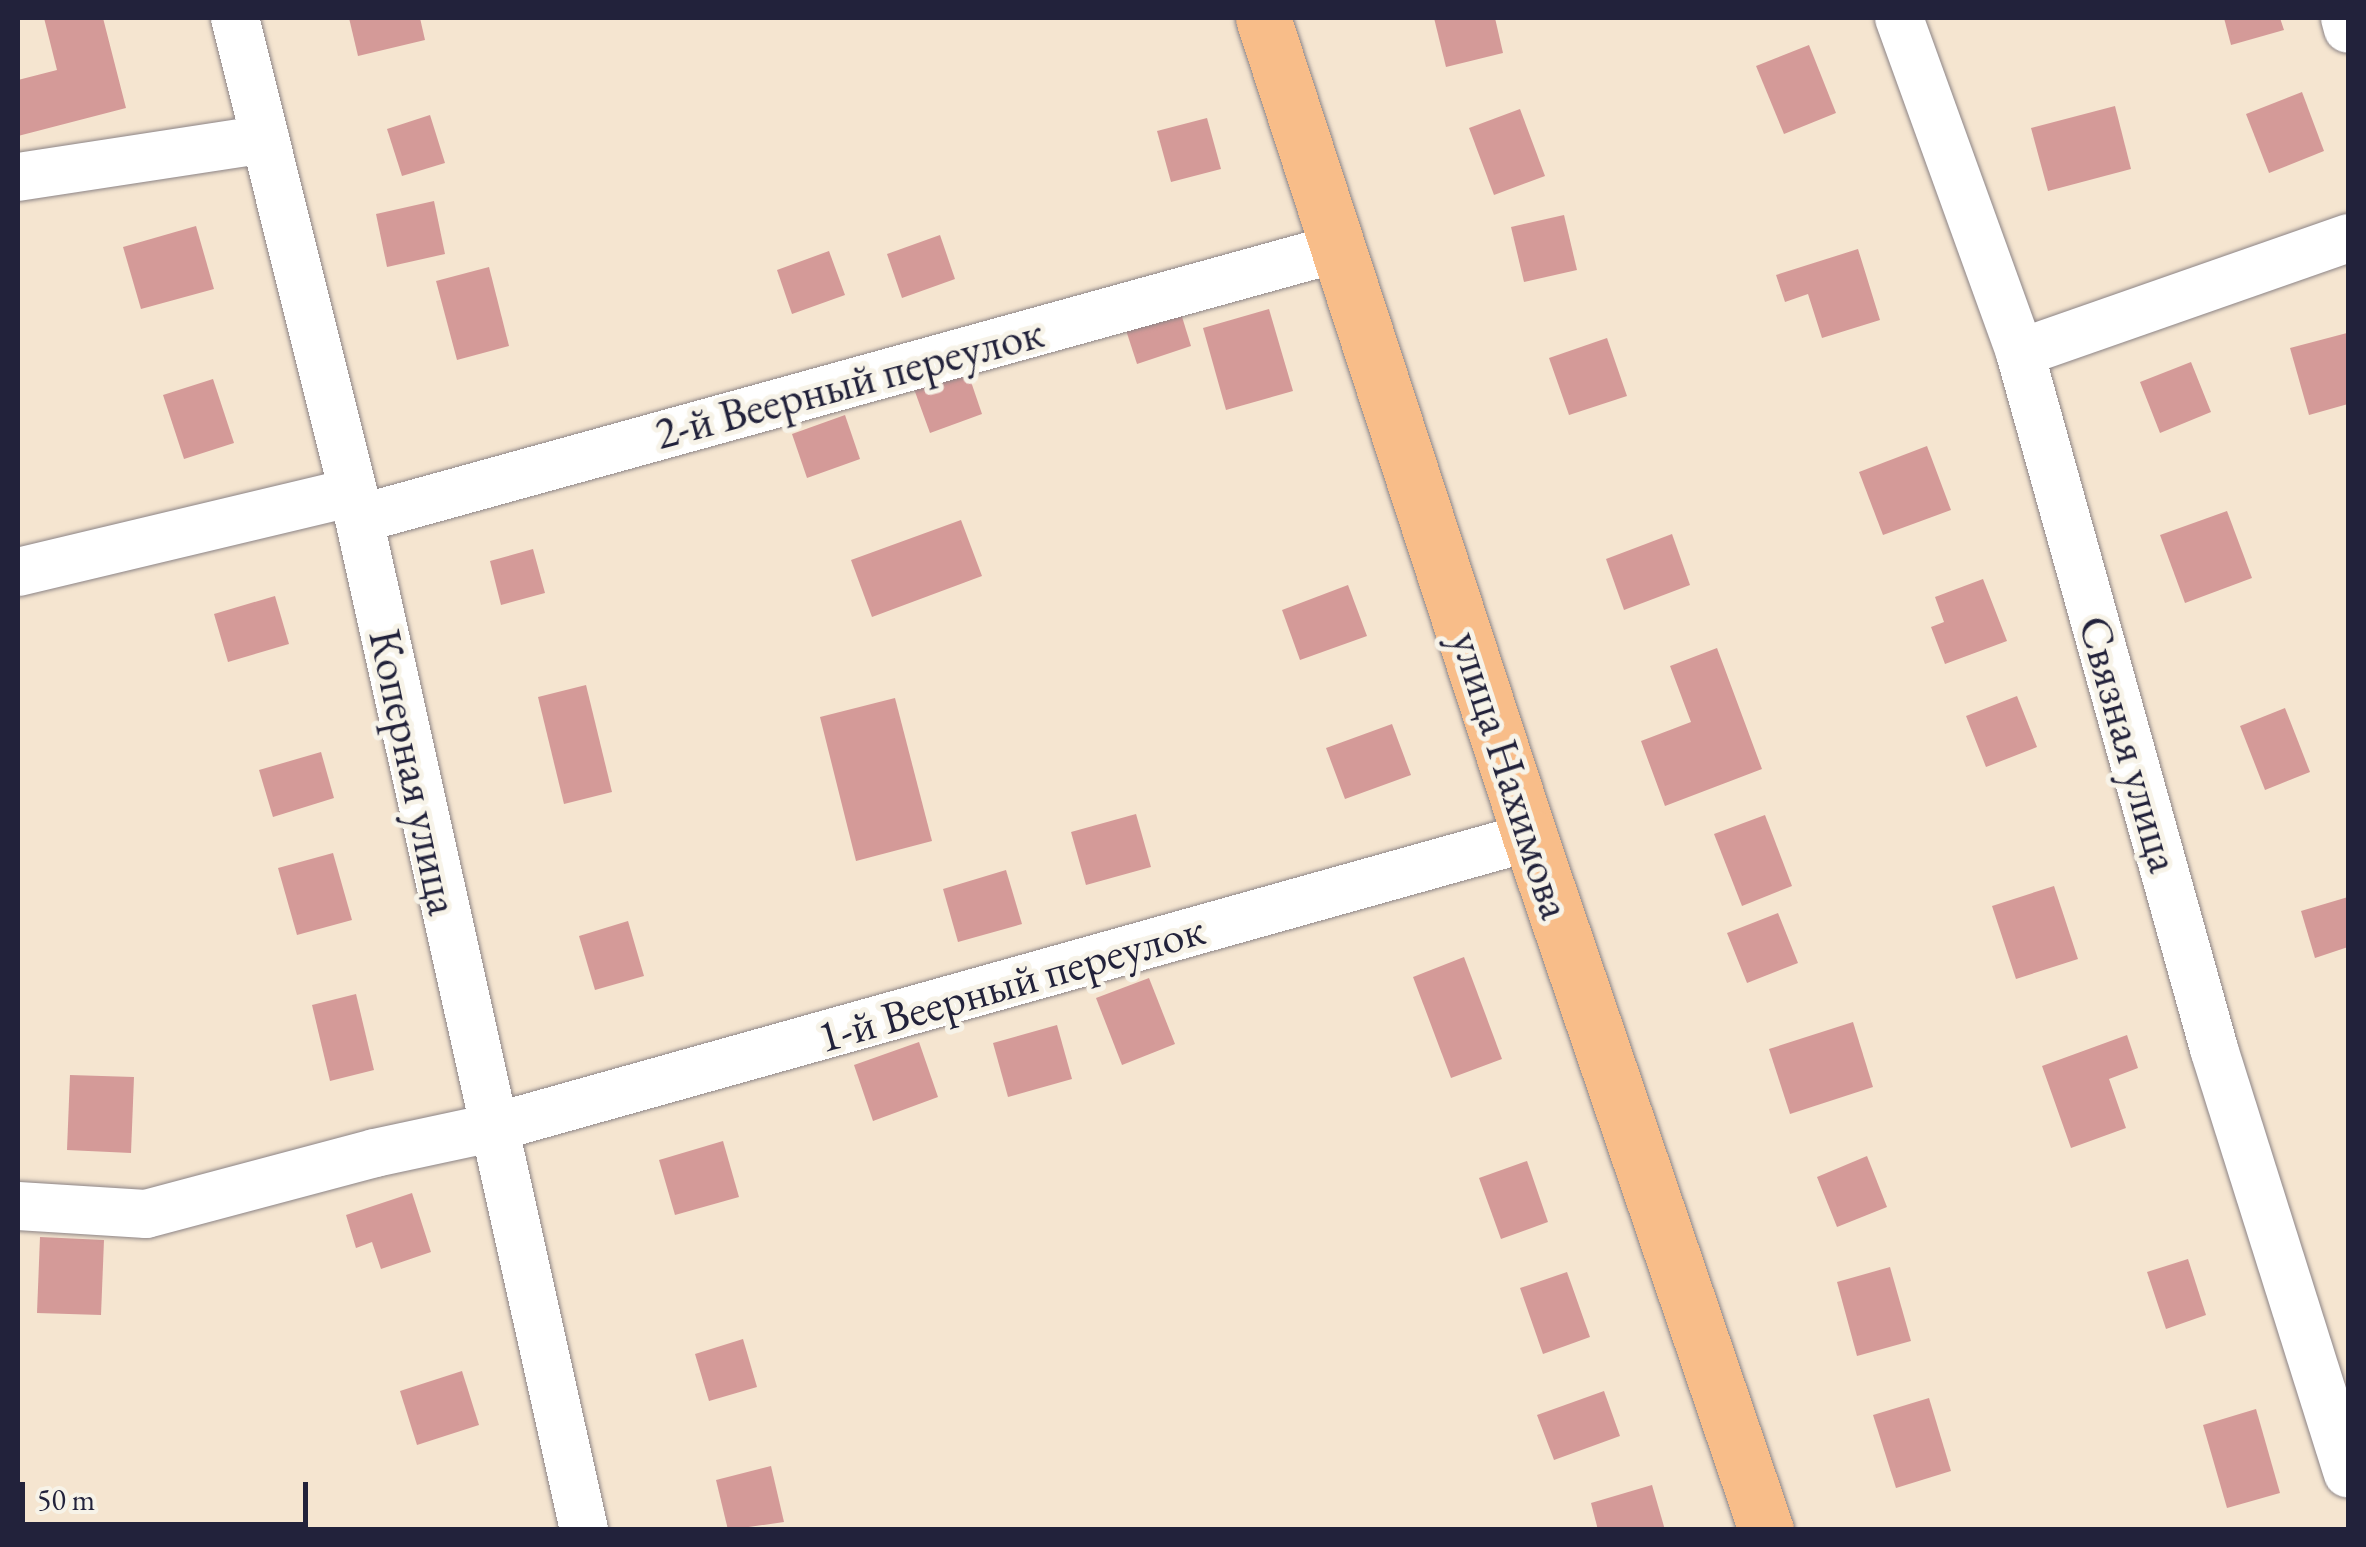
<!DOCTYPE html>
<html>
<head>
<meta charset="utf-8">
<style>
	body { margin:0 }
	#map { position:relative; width:2366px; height:1547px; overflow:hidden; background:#f5e5d0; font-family:"EB Garamond",serif }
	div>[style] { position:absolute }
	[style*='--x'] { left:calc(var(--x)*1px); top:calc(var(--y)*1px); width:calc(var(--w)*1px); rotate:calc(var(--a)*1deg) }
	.building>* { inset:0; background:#d49a98 }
	.roads { filter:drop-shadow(0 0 2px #8c8486) drop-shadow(0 0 2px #8c8486) }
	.minor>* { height:48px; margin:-24px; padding:0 24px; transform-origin:24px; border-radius:24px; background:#fff }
	.major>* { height:55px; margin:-27.5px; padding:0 27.5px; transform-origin:27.5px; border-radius:27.5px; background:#f8bd89 }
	span { translate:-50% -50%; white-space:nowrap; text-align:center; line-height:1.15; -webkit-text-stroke:10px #f7f3e8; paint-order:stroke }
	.street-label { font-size:45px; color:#22223b }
	.frame { position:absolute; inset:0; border:20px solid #22223b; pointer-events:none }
	.scale { position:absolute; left:20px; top:1482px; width:288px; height:45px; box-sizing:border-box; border:5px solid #22223b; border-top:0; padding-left:12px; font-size:30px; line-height:35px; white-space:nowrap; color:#22223b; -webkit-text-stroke:8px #f7f3e8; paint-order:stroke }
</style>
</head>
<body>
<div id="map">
	<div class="building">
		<div style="clip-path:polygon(44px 18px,103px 18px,126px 108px,18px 136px,18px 80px,57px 70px)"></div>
		<div style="clip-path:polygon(349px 18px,420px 18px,425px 40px,358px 56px)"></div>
		<div style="clip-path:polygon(1434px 18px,1495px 18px,1503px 53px,1446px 67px)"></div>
		<div style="clip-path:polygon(2224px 18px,2280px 18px,2284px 30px,2231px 45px)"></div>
		<div style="clip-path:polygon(1809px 45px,1836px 113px,1784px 134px,1756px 66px)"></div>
		<div style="clip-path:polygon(2302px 92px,2324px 151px,2269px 173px,2246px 114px)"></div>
		<div style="clip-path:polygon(2115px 106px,2131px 169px,2048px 191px,2031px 128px)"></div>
		<div style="clip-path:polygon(1520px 109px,1545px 176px,1494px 195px,1469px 128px)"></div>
		<div style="clip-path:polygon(430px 115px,445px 163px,402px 176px,387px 129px)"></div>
		<div style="clip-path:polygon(1207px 118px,1221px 169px,1171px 182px,1157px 131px)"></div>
		<div style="clip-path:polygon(434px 201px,445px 254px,387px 267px,376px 214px)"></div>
		<div style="clip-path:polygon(1564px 215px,1577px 270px,1524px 282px,1511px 227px)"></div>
		<div style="clip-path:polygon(196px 226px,214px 289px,141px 309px,123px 247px)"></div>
		<div style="clip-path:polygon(940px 235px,955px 279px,902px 298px,887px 254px)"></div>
		<div style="clip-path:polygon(1858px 249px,1880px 320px,1822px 338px,1808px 294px,1785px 302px,1776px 275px)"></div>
		<div style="clip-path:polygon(829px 251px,845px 295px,792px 314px,777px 270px)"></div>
		<div style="clip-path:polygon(489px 267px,509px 346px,457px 360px,436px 281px)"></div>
		<div style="clip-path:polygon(1179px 307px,1191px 346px,1137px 364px,1124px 324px)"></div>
		<div style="clip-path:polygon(1269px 309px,1293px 391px,1226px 410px,1203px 328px)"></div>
		<div style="clip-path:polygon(2347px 333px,2348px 404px,2309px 415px,2290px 348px)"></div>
		<div style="clip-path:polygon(1607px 338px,1627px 396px,1569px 415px,1549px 358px)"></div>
		<div style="clip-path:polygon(2191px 362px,2211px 412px,2160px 433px,2140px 382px)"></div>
		<div style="clip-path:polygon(967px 370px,982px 414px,930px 433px,914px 389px)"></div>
		<div style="clip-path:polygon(213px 379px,234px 443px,184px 459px,163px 395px)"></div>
		<div style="clip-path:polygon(845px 415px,860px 459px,807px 478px,792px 434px)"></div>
		<div style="clip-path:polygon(1927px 446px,1951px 510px,1883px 535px,1859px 472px)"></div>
		<div style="clip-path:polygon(2227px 511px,2252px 578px,2185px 603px,2160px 535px)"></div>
		<div style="clip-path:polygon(961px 520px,982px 576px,872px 617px,851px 560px)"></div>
		<div style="clip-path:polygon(1672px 534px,1690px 585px,1624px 610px,1606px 559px)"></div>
		<div style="clip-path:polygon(533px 549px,545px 593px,501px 605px,490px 561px)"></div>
		<div style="clip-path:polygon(1983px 579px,2007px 641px,1945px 664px,1931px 627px,1944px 622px,1935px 597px)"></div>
		<div style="clip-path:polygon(1348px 585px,1367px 636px,1300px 660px,1282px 610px)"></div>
		<div style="clip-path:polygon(275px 596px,289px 644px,228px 662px,214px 614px)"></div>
		<div style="clip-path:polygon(1717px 648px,1762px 769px,1665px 806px,1641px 741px,1691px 722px,1670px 666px)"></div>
		<div style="clip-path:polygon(586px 685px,612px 792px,564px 804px,538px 697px)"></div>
		<div style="clip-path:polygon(2017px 696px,2037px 747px,1986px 767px,1966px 716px)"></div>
		<div style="clip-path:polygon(895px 698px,932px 841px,856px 861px,820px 717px)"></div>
		<div style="clip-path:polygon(2285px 708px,2310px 772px,2265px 790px,2240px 726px)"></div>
		<div style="clip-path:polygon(1392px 724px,1411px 775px,1345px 799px,1326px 748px)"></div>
		<div style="clip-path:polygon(321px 752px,334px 798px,273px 817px,259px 770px)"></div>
		<div style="clip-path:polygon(1136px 814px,1151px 867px,1086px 885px,1071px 832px)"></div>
		<div style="clip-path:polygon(1765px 815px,1792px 886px,1742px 906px,1714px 834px)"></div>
		<div style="clip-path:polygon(333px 853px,352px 920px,297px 935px,278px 868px)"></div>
		<div style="clip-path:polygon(1006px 870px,1022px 924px,958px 942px,943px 889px)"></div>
		<div style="clip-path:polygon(2054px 886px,2078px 959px,2016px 979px,1992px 906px)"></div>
		<div style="clip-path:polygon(2348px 897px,2348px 947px,2315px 958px,2301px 911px)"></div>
		<div style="clip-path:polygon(1778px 913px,1798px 963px,1747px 983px,1727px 933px)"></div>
		<div style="clip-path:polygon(628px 921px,644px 976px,595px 990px,579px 936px)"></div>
		<div style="clip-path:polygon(1464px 957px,1502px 1059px,1451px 1078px,1413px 977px)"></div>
		<div style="clip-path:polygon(1149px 978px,1175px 1044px,1122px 1065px,1096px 998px)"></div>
		<div style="clip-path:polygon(356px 994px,374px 1070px,330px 1081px,312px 1005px)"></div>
		<div style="clip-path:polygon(1853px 1022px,1873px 1087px,1790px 1114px,1769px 1049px)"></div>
		<div style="clip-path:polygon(1057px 1025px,1072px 1079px,1008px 1097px,993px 1043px)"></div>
		<div style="clip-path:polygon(2127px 1035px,2138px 1068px,2109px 1079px,2126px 1128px,2071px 1148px,2042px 1066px)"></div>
		<div style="clip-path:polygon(919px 1042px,938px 1097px,873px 1121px,854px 1065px)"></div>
		<div style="clip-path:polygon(70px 1075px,134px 1077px,131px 1153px,67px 1150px)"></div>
		<div style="clip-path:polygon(723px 1141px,739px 1197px,675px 1215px,659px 1160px)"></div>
		<div style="clip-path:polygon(1867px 1156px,1887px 1207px,1837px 1227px,1817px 1177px)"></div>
		<div style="clip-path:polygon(1527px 1161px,1548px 1222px,1501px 1239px,1479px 1178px)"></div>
		<div style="clip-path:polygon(412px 1193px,431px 1252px,381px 1269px,372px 1242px,356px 1248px,346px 1215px)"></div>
		<div style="clip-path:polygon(40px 1237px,104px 1240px,101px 1315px,37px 1313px)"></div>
		<div style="clip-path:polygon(2188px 1259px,2206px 1315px,2166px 1329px,2147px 1272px)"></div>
		<div style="clip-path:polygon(1890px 1267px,1911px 1341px,1857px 1356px,1837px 1282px)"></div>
		<div style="clip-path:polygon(1567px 1272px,1590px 1337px,1543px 1354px,1520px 1288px)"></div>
		<div style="clip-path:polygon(743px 1339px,757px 1387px,709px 1401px,695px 1354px)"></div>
		<div style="clip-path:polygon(462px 1371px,479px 1425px,417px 1445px,400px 1391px)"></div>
		<div style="clip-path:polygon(1604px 1391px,1620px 1436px,1554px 1460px,1537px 1415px)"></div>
		<div style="clip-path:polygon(1929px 1398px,1951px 1471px,1896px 1488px,1873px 1415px)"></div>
		<div style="clip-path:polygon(2256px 1409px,2280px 1493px,2227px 1508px,2203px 1425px)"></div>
		<div style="clip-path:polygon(771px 1466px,784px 1522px,728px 1530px,716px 1480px)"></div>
		<div style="clip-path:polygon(1652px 1485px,1665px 1530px,1598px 1530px,1591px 1503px)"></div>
	</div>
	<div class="roads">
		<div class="minor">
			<div style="--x:235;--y:18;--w:488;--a:76"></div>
			<div style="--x:353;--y:492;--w:1063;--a:77.45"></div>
			<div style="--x:1899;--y:18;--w:356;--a:70.1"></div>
			<div style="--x:2020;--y:353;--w:723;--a:74.42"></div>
			<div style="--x:2214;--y:1049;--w:445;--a:72.5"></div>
			<div style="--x:2345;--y:18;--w:11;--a:75"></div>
			<div style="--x:18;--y:177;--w:250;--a:-8.7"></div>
			<div style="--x:2020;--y:353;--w:348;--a:-19.3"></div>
			<div style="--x:359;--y:519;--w:1017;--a:-15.46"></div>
			<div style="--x:18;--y:572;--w:344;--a:-13.4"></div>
			<div style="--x:18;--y:1206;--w:128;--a:3.6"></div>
			<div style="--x:146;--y:1214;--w:237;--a:-14.9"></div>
			<div style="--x:375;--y:1153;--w:120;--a:-12.1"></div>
			<div style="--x:492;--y:1128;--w:1078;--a:-15.66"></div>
		</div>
		<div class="major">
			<div style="--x:1263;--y:18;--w:861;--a:71.94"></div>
			<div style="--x:1530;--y:837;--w:732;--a:71.19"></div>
		</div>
	</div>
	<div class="street-label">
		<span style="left:849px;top:383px;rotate:-15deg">2-й Веерный переулок</span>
		<span style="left:2129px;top:744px;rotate:74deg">Связная улица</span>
		<span style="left:414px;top:772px;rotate:78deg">Коперная улица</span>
		<span style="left:1511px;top:775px;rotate:72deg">улица Нахимова</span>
		<span style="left:1011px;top:983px;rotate:-16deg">1-й Веерный переулок</span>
	</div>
	<div class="frame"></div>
	<div class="scale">50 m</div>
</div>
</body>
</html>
